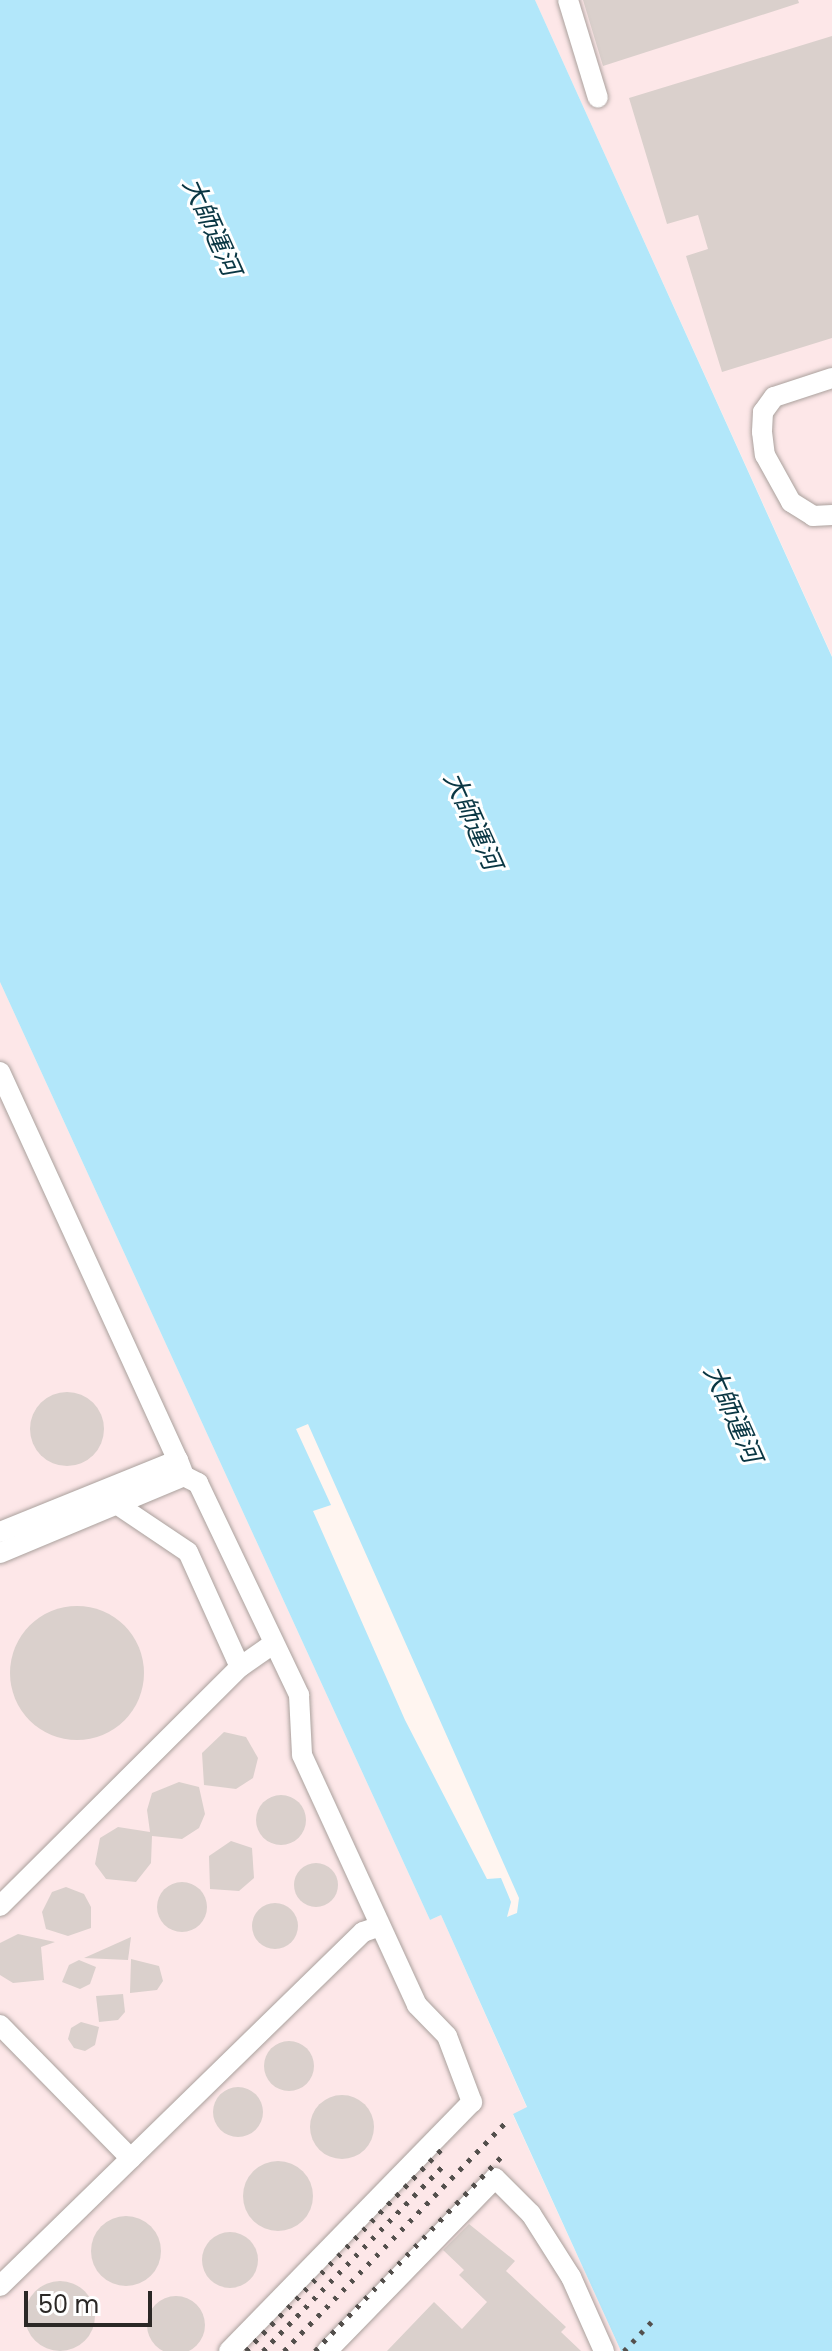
<!DOCTYPE html>
<html>
<head>
<meta charset="utf-8">
<style>
	body { margin:0 }
	#map { position:relative; width:832px; height:2351px; overflow:hidden; background:#fff5f0; font-family:Poppins,"Noto Sans JP",sans-serif }
	div>[style] { position:absolute }
	[style*='--x'] { left:calc(var(--x)*1px); top:calc(var(--y)*1px); width:calc(var(--w)*1px); rotate:calc(var(--a)*1deg) }
	.industrial>* { inset:0; background:#fde7e8 }
	.water>* { inset:0; background:#b2e7fa }
	.pier>* { inset:0; background:#fff5f0 }
	.building>* { inset:0; background:#dad0cc }
	.round { border-radius:50% }
	.roads { filter:drop-shadow(0 0 2px #aaa19d) drop-shadow(0 0 2px #aaa19d) }
	.minor>* { height:20px; margin:-10px; padding:0 10px; transform-origin:10px; border-radius:10px; background:#fff }
	.rail>* { height:5px; margin-top:-2.5px; transform-origin:0; background:repeating-linear-gradient(90deg,#534f4c 0 4px,transparent 0 12px) }
	span { translate:-50% -50%; white-space:nowrap; text-align:center; line-height:1.15; -webkit-text-stroke:6px #fff; paint-order:stroke }
	.water-label { font-size:26px; color:#093643; font-style:italic }
	.scale { position:absolute; left:24px; top:2291px; width:128px; height:36px; box-sizing:border-box; border:4px solid #2b2826; border-top:0; padding-left:10px; font-size:24px; line-height:28px; white-space:nowrap; color:#2b2826; -webkit-text-stroke:6px #fff; paint-order:stroke }
</style>
</head>
<body>
<div id="map">
	<div class="industrial">
		<div style="clip-path:polygon(535px 0,832px 0,832px 656px)"></div>
		<div style="clip-path:polygon(0 982px,430px 1920px,441px 1915px,527px 2108px,513px 2115px,621px 2351px,0 2351px)"></div>
	</div>
	<div class="water">
		<div style="clip-path:polygon(0 0,535px 0,832px 657px,832px 2351px,621px 2351px,513px 2114px,527px 2107px,441px 1915px,430px 1920px,0 982px)"></div>
	</div>
	<div class="pier">
		<div style="clip-path:polygon(308px 1424px,519px 1898px,517px 1913px,507px 1917px,511px 1902px,501px 1878px,487px 1879px,405px 1720px,313px 1511px,331px 1505px,296px 1429px)"></div>
	</div>
	<div class="building">
		<div style="clip-path:polygon(583px 0,798px 0,799px 3px,603px 66px)"></div>
		<div style="clip-path:polygon(832px 36px,832px 338px,722px 372px,686px 256px,708px 249px,698px 215px,667px 224px,629px 98px)"></div>
		<div class="round" style="left:30px;top:1392px;width:74px;height:74px"></div>
		<div class="round" style="left:10px;top:1606px;width:134px;height:134px"></div>
		<div style="clip-path:polygon(224px 1732px,246px 1737px,258px 1758px,253px 1778px,236px 1789px,204px 1785px,202px 1753px)"></div>
		<div style="clip-path:polygon(179px 1782px,199px 1787px,205px 1814px,199px 1828px,182px 1839px,152px 1836px,151px 1863px,136px 1882px,106px 1879px,95px 1864px,100px 1838px,118px 1827px,150px 1832px,147px 1810px,152px 1793px)"></div>
		<div class="round" style="left:256px;top:1795px;width:50px;height:50px"></div>
		<div style="clip-path:polygon(231px 1841px,252px 1848px,254px 1878px,239px 1891px,210px 1889px,209px 1856px)"></div>
		<div class="round" style="left:294px;top:1863px;width:44px;height:44px"></div>
		<div class="round" style="left:157px;top:1882px;width:50px;height:50px"></div>
		<div style="clip-path:polygon(66px 1887px,84px 1894px,91px 1907px,91px 1928px,68px 1936px,46px 1929px,42px 1912px,52px 1892px)"></div>
		<div class="round" style="left:252px;top:1903px;width:46px;height:46px"></div>
		<div style="clip-path:polygon(18px 1934px,55px 1942px,41px 1947px,44px 1980px,13px 1983px,0 1975px,0 1943px)"></div>
		<div style="clip-path:polygon(131px 1937px,128px 1960px,84px 1958px)"></div>
		<div style="clip-path:polygon(131px 1959px,159px 1966px,163px 1981px,157px 1990px,130px 1993px)"></div>
		<div style="clip-path:polygon(79px 1960px,96px 1967px,90px 1984px,80px 1989px,62px 1982px,69px 1965px)"></div>
		<div style="clip-path:polygon(123px 1994px,125px 2012px,118px 2020px,99px 2022px,96px 1996px)"></div>
		<div style="clip-path:polygon(81px 2022px,99px 2027px,95px 2045px,85px 2051px,74px 2048px,68px 2039px,71px 2028px)"></div>
		<div class="round" style="left:264px;top:2041px;width:50px;height:50px"></div>
		<div class="round" style="left:213px;top:2087px;width:50px;height:50px"></div>
		<div class="round" style="left:310px;top:2095px;width:64px;height:64px"></div>
		<div class="round" style="left:243px;top:2161px;width:70px;height:70px"></div>
		<div class="round" style="left:91px;top:2216px;width:70px;height:70px"></div>
		<div style="clip-path:polygon(469px 2224px,515px 2261px,506px 2271px,566px 2327px,561px 2332px,581px 2351px,387px 2351px,434px 2302px,462px 2329px,487px 2302px,459px 2275px,464px 2270px,443px 2250px)"></div>
		<div class="round" style="left:202px;top:2232px;width:56px;height:56px"></div>
		<div class="round" style="left:25px;top:2281px;width:70px;height:70px"></div>
		<div class="round" style="left:147px;top:2296px;width:58px;height:58px"></div>
	</div>
	<div class="roads">
		<div class="minor">
			<div style="--x:568;--y:0;--w:102;--a:73"></div>
			<div style="--x:832;--y:378;--w:61;--a:161.9"></div>
			<div style="--x:774;--y:397;--w:19;--a:126"></div>
			<div style="--x:763;--y:412;--w:20;--a:93"></div>
			<div style="--x:762;--y:432;--w:23;--a:83"></div>
			<div style="--x:765;--y:455;--w:54;--a:61"></div>
			<div style="--x:791;--y:502;--w:26;--a:32"></div>
			<div style="--x:813;--y:516;--w:19;--a:-3"></div>
			<div style="--x:0;--y:1072;--w:427;--a:65.4"></div>
			<div style="--x:178;--y:1460;--w:192;--a:158"></div>
			<div style="--x:178;--y:1460;--w:17;--a:69"></div>
			<div style="--x:184;--y:1476;--w:16;--a:27"></div>
			<div style="--x:198;--y:1483;--w:235;--a:64.5"></div>
			<div style="--x:299;--y:1695;--w:60;--a:87.1"></div>
			<div style="--x:302;--y:1755;--w:275;--a:65.3"></div>
			<div style="--x:417;--y:2005;--w:43;--a:45.9"></div>
			<div style="--x:447;--y:2036;--w:71;--a:69.3"></div>
			<div style="--x:472;--y:2102;--w:348;--a:134.3"></div>
			<div style="--x:118;--y:1505;--w:84;--a:33.9"></div>
			<div style="--x:188;--y:1552;--w:126;--a:65.7"></div>
			<div style="--x:0;--y:1553;--w:199;--a:-22.7"></div>
			<div style="--x:0;--y:1906;--w:339;--a:-44.9"></div>
			<div style="--x:240;--y:1667;--w:38;--a:-35"></div>
			<div style="--x:0;--y:2025;--w:187;--a:45.6"></div>
			<div style="--x:0;--y:2286;--w:507;--a:-44.28"></div>
			<div style="--x:363;--y:1932;--w:18;--a:-19"></div>
			<div style="--x:327;--y:2351;--w:241;--a:-45.8"></div>
			<div style="--x:495;--y:2178;--w:51;--a:45"></div>
			<div style="--x:531;--y:2214;--w:75;--a:57.6"></div>
			<div style="--x:571;--y:2277;--w:81;--a:66"></div>
		</div>
	</div>
	<div class="rail">
		<div style="--x:246;--y:2351;--w:286;--a:-45.9"></div>
		<div style="--x:263;--y:2351;--w:257;--a:-45.8"></div>
		<div style="--x:284;--y:2351;--w:318;--a:-45.9"></div>
		<div style="--x:315;--y:2351;--w:274;--a:-46.2"></div>
		<div style="--x:624;--y:2351;--w:44;--a:-46.8"></div>
	</div>
	<div class="water-label">
		<span style="left:211px;top:227px;rotate:66deg">大師運河</span>
		<span style="left:472px;top:821px;rotate:66deg">大師運河</span>
		<span style="left:732px;top:1414px;rotate:66deg">大師運河</span>
	</div>
	<div class="scale">50 m</div>
</div>
</body>
</html>
